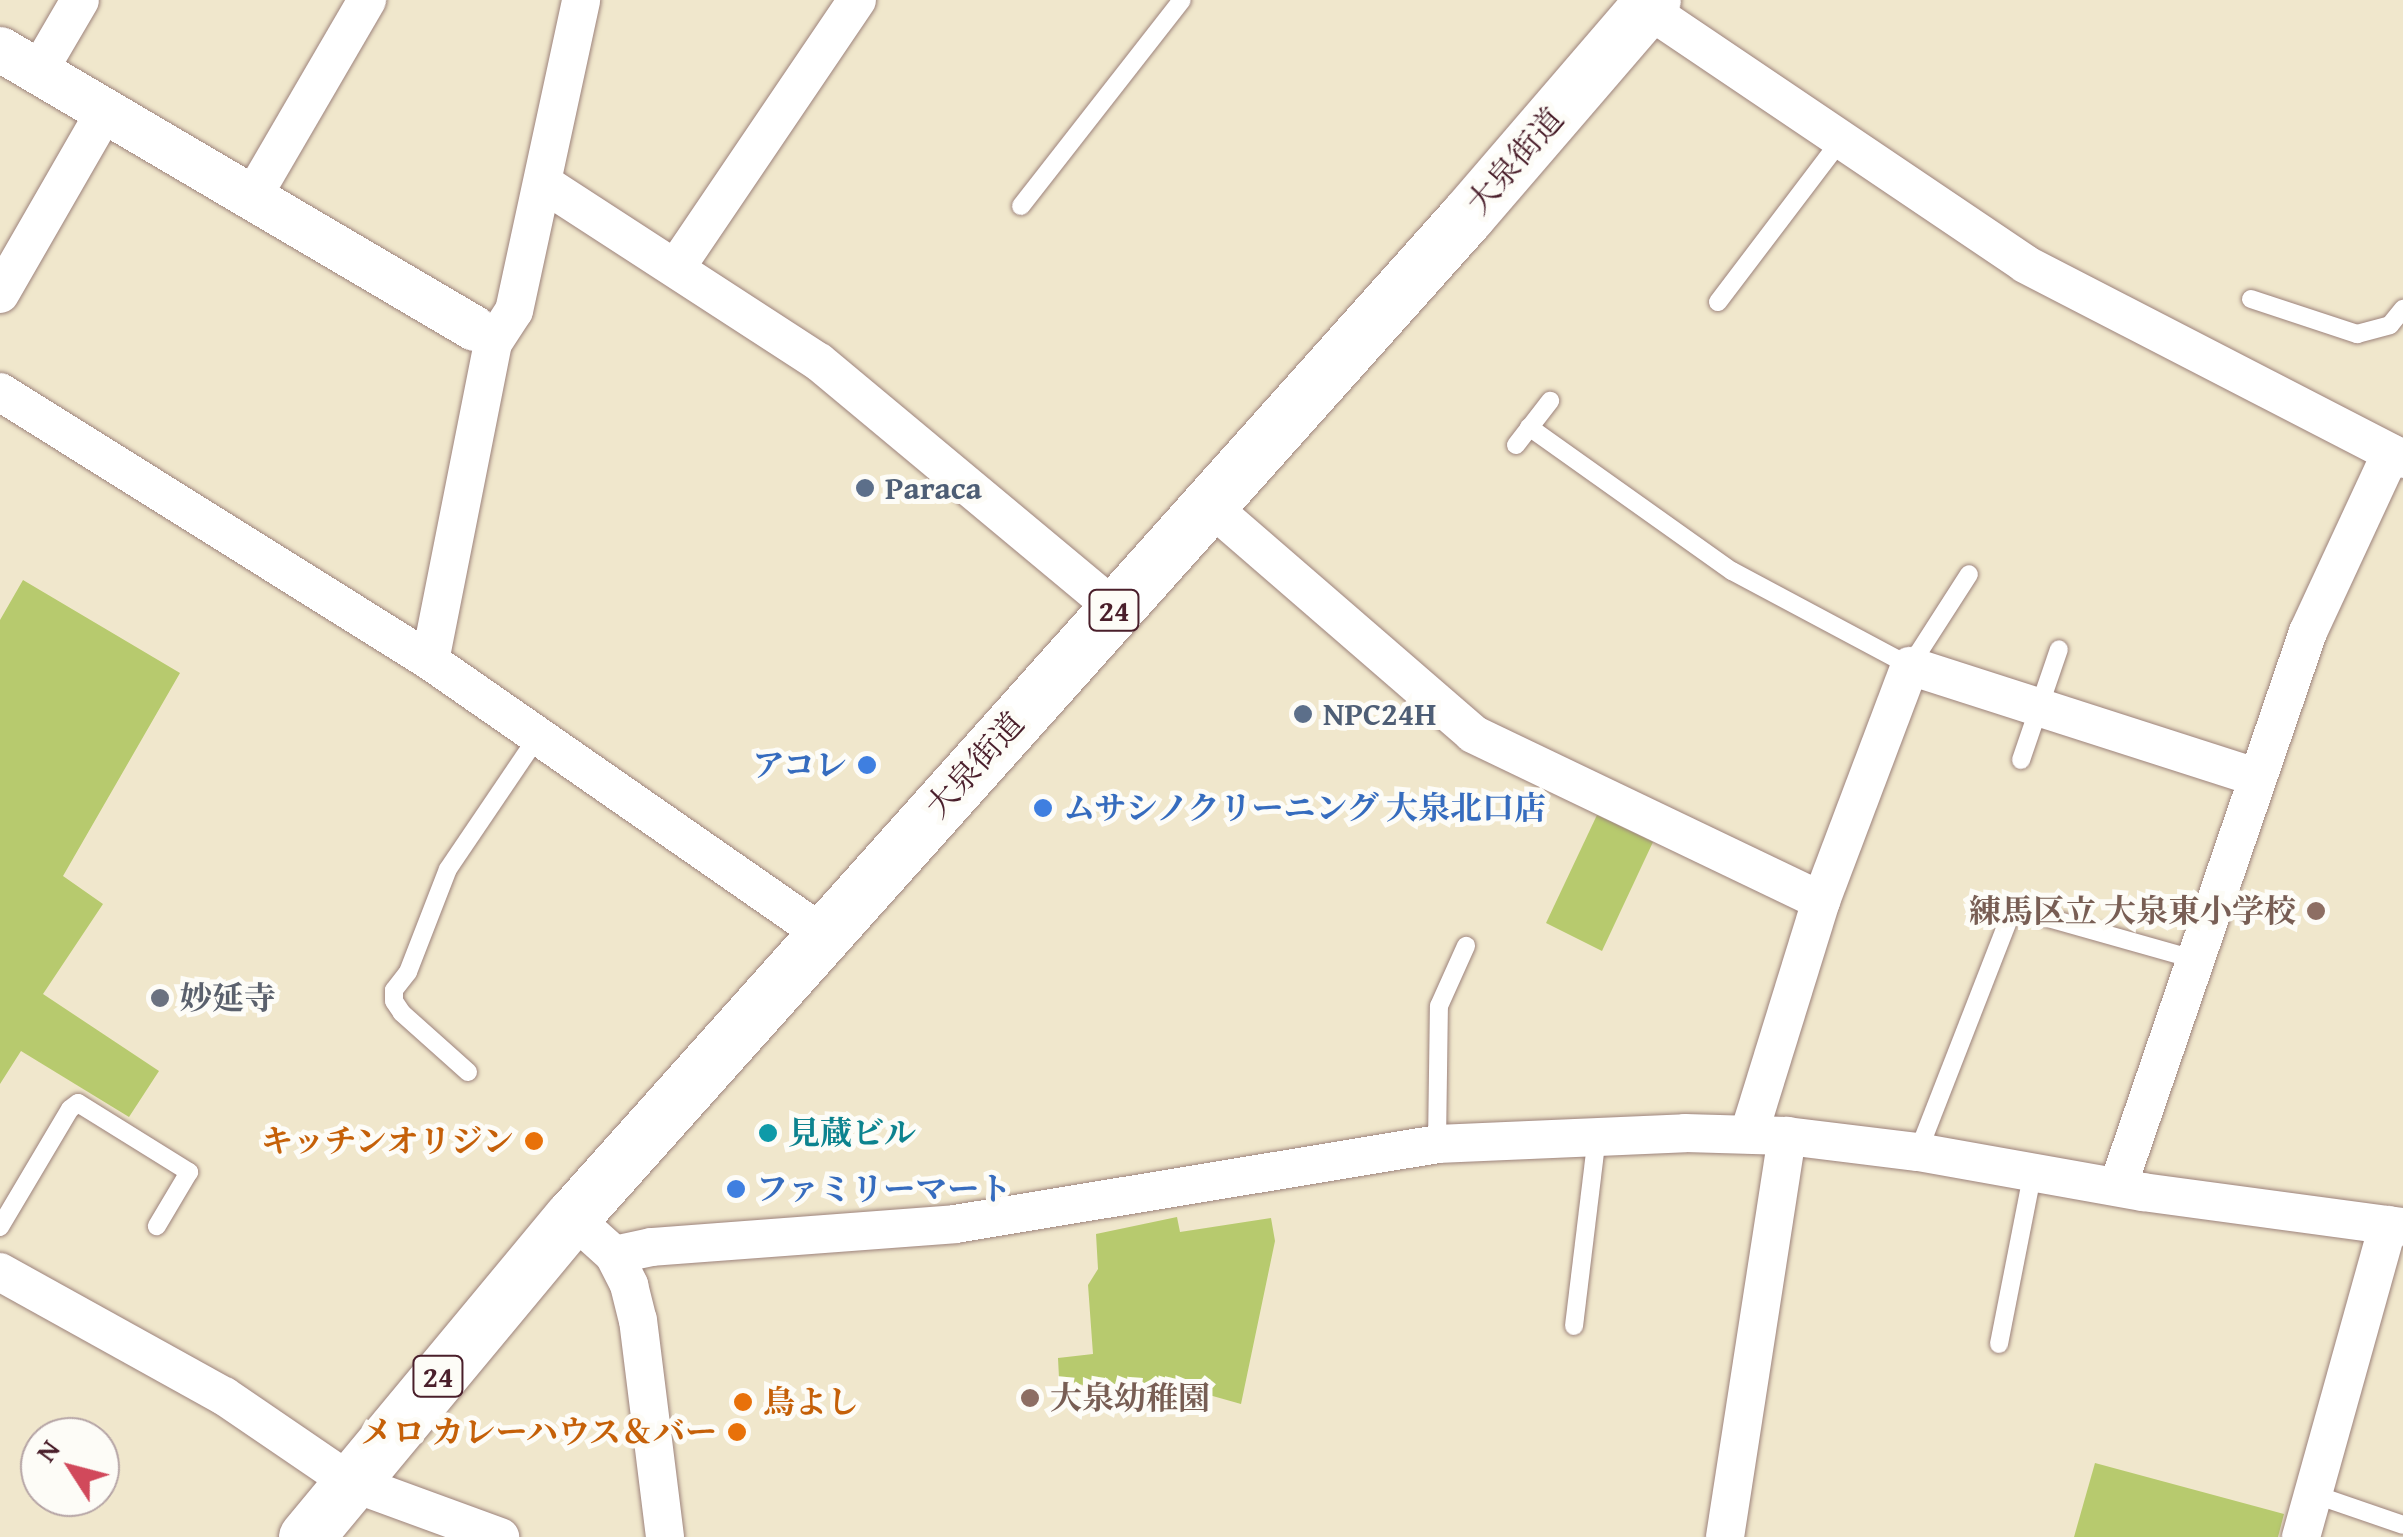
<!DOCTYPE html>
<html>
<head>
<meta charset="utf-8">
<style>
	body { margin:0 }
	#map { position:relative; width:2403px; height:1537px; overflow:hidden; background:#f0e7cc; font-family:"Gentium Book Plus","Noto Serif JP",serif }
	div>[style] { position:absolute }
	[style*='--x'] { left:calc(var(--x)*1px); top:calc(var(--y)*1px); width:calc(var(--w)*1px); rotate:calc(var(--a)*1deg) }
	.green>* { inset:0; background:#b7ca6e }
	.roads { filter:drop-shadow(0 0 2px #9d837c) drop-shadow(0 0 2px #9d837c) }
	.service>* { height:18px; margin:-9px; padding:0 9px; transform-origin:9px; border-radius:9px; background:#fff }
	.minor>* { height:38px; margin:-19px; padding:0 19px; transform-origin:19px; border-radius:19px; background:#fff }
	.tertiary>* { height:45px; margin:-22.5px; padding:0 22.5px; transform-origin:22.5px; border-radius:22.5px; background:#fff }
	.primary>* { height:55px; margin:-27.5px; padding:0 27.5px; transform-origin:27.5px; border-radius:27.5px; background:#fff }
	.dots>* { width:28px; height:28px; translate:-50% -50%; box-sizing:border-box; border:5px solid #fdfcf7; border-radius:50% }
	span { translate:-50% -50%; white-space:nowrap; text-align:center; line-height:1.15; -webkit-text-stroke:10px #fdfcf7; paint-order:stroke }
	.shield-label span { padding:2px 8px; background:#fdfcf7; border:2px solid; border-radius:8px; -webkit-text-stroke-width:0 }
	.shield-label { font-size:30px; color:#4a1f2b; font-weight:700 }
	.street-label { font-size:32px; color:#4a1f2b }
	.service-label { font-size:32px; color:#4e5e75; font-weight:700 }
	.left { translate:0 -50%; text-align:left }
	.shop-label { font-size:32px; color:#366cbe; font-weight:700 }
	.right { translate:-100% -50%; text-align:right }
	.education-label { font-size:32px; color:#785e54; font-weight:700 }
	.worship-label { font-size:32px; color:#5b616d; font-weight:700 }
	.culture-label { font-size:32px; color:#0d838f; font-weight:700 }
	.food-label { font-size:32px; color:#c56008; font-weight:700 }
	.north { position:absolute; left:20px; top:1417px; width:100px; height:100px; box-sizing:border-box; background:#fdfcf7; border:2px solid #b5a4a5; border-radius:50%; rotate:306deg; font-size:28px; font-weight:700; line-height:40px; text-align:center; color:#4a1f2b }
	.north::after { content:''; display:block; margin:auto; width:35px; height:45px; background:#d1495b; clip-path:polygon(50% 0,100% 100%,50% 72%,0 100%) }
</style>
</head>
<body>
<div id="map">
	<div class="green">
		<div style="clip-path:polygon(23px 580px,180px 673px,63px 876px,103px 904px,43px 994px,159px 1071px,129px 1117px,21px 1051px,0 1084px,0 620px)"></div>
		<div style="clip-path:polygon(1597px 815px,1653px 842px,1602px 951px,1546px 923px)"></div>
		<div style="clip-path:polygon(1177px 1217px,1180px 1232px,1271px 1218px,1275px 1241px,1241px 1404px,1195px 1391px,1185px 1415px,1059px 1378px,1058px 1358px,1093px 1354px,1088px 1285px,1098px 1269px,1096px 1234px)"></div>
		<div style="clip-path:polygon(2095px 1463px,2284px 1514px,2278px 1537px,2074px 1537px)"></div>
	</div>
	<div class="roads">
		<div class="service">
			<div style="--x:1021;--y:206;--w:261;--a:-52"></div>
			<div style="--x:2251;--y:299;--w:112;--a:18.3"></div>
			<div style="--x:2357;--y:334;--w:34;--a:-15"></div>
			<div style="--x:2390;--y:325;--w:21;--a:-51"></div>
			<div style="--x:1718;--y:302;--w:203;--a:-52.8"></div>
			<div style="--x:1529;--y:427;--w:249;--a:35.4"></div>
			<div style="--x:1732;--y:571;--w:202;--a:28.1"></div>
			<div style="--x:1910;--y:666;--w:109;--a:-57.3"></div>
			<div style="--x:1516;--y:445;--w:56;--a:-52.3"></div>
			<div style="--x:2021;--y:760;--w:117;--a:-71.1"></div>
			<div style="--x:468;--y:1072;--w:89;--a:-138.2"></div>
			<div style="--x:402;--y:1013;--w:14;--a:-124"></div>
			<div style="--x:394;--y:1001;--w:11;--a:-90"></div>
			<div style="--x:394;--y:990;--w:23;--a:-52"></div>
			<div style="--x:408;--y:972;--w:110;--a:-68.8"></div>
			<div style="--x:448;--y:869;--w:161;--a:-55.9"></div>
			<div style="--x:1437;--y:1144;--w:138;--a:-89.2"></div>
			<div style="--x:1439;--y:1006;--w:66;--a:-65.8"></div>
			<div style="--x:1918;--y:1152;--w:262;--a:-68.7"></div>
			<div style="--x:2013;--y:908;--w:191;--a:15.8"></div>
			<div style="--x:0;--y:1227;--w:137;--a:-59.3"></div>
			<div style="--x:70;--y:1109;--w:10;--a:-37"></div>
			<div style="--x:78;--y:1103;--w:131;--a:31.9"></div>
			<div style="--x:189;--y:1172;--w:63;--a:120.7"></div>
			<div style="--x:1574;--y:1326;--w:191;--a:-83.1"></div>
			<div style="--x:1999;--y:1344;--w:176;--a:-78.9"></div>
			<div style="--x:2313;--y:1494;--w:95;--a:19"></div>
		</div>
		<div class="minor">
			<div style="--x:1646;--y:8;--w:457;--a:34"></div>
			<div style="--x:2025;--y:264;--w:425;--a:27.3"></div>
			<div style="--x:38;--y:72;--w:83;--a:-59.7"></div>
			<div style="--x:543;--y:183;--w:329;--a:33"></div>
			<div style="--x:819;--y:362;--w:386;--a:39.8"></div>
			<div style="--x:253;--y:196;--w:227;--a:-59.8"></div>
			<div style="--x:677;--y:266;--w:321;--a:-55.9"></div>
			<div style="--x:0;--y:294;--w:212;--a:-60.1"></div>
			<div style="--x:493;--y:343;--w:38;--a:-57"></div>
			<div style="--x:514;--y:311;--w:318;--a:-77.8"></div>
			<div style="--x:0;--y:392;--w:507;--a:32.03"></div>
			<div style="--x:430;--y:661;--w:479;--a:34.8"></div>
			<div style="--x:1209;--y:505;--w:349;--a:40.9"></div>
			<div style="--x:1473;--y:734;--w:386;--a:25.6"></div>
			<div style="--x:1821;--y:901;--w:244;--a:107.2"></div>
			<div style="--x:430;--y:661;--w:324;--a:-78.8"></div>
			<div style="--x:493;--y:343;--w:23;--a:-140"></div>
			<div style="--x:1821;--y:901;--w:251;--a:-69.3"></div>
			<div style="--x:1910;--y:666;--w:362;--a:17.8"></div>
			<div style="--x:2118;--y:1186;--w:586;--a:-71.07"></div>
			<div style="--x:2308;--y:632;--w:197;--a:-65.1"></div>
			<div style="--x:572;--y:1217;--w:57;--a:42.1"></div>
			<div style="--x:614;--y:1255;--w:34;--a:63"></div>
			<div style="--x:629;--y:1285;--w:36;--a:76"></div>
			<div style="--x:638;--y:1320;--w:219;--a:82.9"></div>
			<div style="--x:614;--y:1255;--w:39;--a:-12"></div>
			<div style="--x:652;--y:1247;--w:304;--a:-4.3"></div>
			<div style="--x:955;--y:1224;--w:489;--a:-9.4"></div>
			<div style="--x:1437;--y:1144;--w:248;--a:-2.5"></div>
			<div style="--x:1685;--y:1133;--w:102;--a:1.7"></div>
			<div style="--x:1787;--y:1136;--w:132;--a:7"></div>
			<div style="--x:1918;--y:1152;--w:229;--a:10.1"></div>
			<div style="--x:2143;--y:1192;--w:262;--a:7.7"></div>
			<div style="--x:0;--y:1272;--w:256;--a:29"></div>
			<div style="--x:224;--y:1396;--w:153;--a:34.3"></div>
			<div style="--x:350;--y:1482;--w:160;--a:20.1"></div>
			<div style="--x:1725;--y:1537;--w:406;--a:-81.2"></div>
			<div style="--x:2301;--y:1537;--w:324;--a:-74.4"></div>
		</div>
		<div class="tertiary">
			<div style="--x:0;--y:49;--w:550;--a:30.48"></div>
		</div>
		<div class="primary">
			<div style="--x:306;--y:1537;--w:416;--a:-50.3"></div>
			<div style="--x:572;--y:1217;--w:1343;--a:-48.2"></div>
			<div style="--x:1467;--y:216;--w:285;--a:-49.3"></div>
		</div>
	</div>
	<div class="dots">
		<div style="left:865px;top:488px;background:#5c6f8a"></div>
		<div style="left:1303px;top:714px;background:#5c6f8a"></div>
		<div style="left:867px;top:765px;background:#3f7fe0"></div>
		<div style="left:1043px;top:808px;background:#3f7fe0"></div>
		<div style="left:2316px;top:911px;background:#8d6e63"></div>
		<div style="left:160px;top:998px;background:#6b7280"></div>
		<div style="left:768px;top:1133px;background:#0f9aa8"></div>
		<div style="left:534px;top:1141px;background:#e8710a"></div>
		<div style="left:736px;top:1189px;background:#3f7fe0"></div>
		<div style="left:1030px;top:1398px;background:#8d6e63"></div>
		<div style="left:743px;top:1402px;background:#e8710a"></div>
		<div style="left:737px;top:1432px;background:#e8710a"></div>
	</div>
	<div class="shield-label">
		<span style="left:1114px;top:610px">24</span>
		<span style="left:438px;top:1376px">24</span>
	</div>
	<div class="street-label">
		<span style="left:1515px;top:161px;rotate:-49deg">大泉街道</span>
		<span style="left:975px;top:765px;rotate:-48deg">大泉街道</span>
	</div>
	<div class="service-label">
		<span class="left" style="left:885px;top:488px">Paraca</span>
		<span class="left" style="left:1323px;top:714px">NPC24H</span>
	</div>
	<div class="shop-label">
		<span class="right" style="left:847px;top:765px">アコレ</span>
		<span class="left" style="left:1063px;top:808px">ムサシノクリーニング 大泉北口店</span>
		<span class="left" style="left:756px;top:1189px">ファミリーマート</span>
	</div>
	<div class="education-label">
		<span class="right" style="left:2296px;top:911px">練馬区立 大泉東小学校</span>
		<span class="left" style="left:1050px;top:1398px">大泉幼稚園</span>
	</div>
	<div class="worship-label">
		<span class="left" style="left:180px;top:998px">妙延寺</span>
	</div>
	<div class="culture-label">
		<span class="left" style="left:788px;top:1133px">見蔵ビル</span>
	</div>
	<div class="food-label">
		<span class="right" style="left:514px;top:1141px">キッチンオリジン</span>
		<span class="left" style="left:763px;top:1402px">鳥よし</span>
		<span class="right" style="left:717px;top:1432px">メロ カレーハウス＆バー</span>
	</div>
	<div class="north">N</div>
</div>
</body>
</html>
